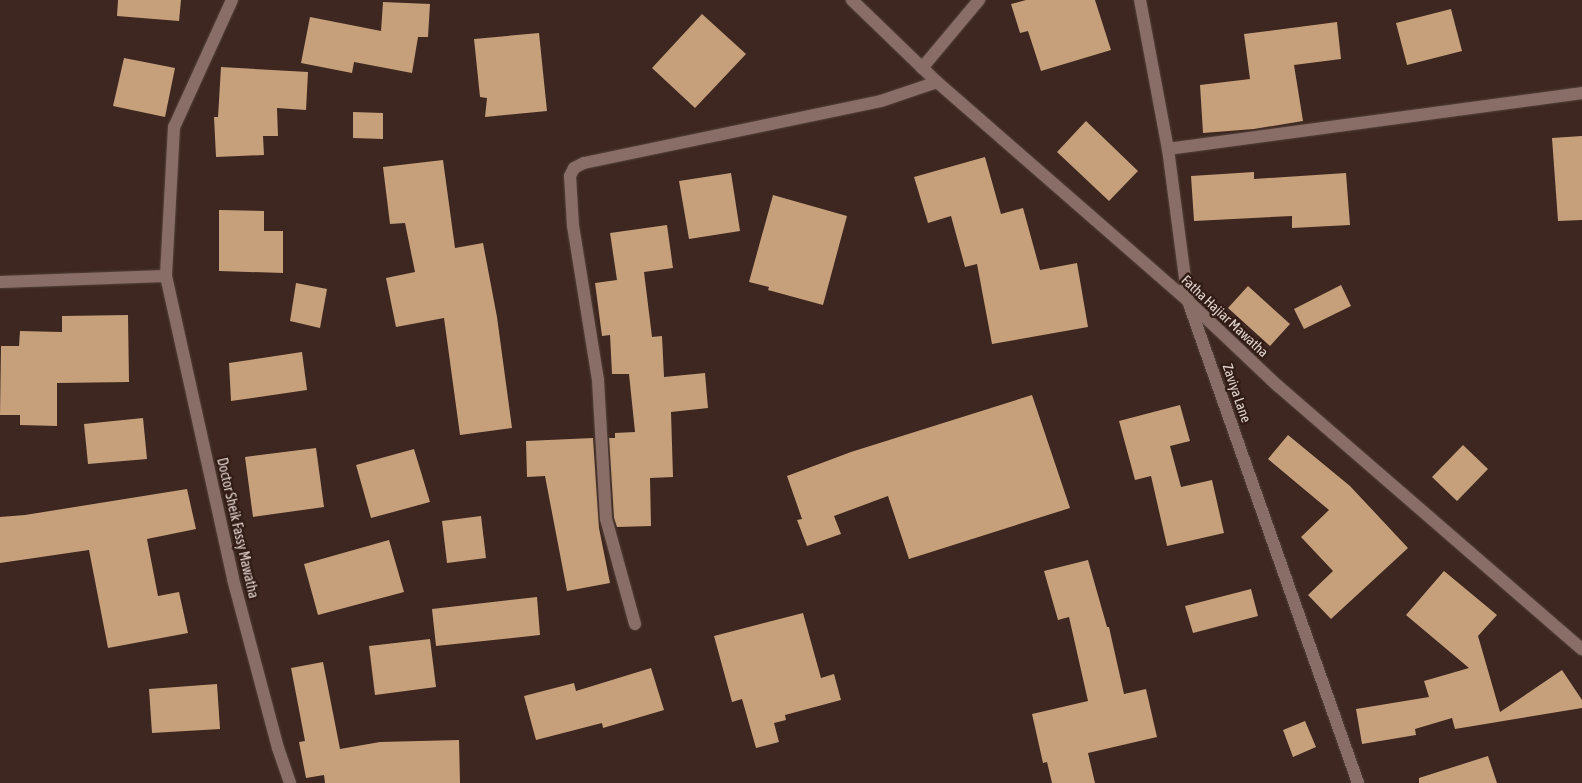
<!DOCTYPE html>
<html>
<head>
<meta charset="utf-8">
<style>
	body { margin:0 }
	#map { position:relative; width:1582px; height:783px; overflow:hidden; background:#3d2720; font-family:"Asap Condensed",sans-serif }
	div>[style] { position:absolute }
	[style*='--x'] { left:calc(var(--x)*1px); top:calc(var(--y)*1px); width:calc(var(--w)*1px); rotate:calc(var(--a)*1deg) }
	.building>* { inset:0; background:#c6a07b }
	.roads { filter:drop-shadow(0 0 1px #55423c) drop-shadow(0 0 1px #55423c) }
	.minor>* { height:12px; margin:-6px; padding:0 6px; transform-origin:6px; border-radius:6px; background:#886e66 }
	.tertiary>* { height:12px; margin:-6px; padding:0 6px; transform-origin:6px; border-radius:6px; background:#886e66 }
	span { translate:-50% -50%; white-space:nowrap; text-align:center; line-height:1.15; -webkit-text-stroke:5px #321d16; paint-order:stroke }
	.street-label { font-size:14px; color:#e2d3ce }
</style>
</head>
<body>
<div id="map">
	<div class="building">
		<div style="clip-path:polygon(118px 0,181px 0,179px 21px,117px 16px)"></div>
		<div style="clip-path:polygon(1026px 0,1095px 0,1111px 50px,1041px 71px,1028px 31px,1020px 33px,1011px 4px)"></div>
		<div style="clip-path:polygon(383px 2px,430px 4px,428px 37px,418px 37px,412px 73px,354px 62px,352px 73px,301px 63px,310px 17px,381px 31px)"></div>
		<div style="clip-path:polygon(1451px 9px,1462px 51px,1407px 65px,1396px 23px)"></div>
		<div style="clip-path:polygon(702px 14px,746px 54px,695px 108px,652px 68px)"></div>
		<div style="clip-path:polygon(1337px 22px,1341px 59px,1294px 65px,1303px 121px,1254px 129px,1203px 133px,1200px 85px,1250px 79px,1244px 34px)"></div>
		<div style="clip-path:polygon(539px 33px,547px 111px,485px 117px,487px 98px,480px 97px,474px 39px)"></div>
		<div style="clip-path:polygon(124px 58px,175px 68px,165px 117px,113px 106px)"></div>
		<div style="clip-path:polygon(221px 67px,308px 72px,306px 110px,277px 108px,278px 136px,263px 136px,264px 155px,216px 157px,214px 117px,218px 117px)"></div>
		<div style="clip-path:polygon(353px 112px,383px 113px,383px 139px,353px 138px)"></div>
		<div style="clip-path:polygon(1086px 121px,1138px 171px,1109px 201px,1057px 152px)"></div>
		<div style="clip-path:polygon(1582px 136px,1582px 220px,1558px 221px,1552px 138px)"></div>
		<div style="clip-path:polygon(985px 157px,1001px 214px,1023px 208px,1040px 270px,1077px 263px,1088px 327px,992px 344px,977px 264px,965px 267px,951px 216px,928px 223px,914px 177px)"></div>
		<div style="clip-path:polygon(443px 160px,455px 248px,483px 243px,497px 317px,512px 428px,460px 435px,444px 318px,396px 327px,386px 278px,415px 272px,405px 223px,390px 224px,383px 167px)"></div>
		<div style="clip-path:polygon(1254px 172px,1254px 179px,1346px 173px,1350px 225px,1292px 228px,1292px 216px,1194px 221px,1191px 176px)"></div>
		<div style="clip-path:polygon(731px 173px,740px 231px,689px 239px,679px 181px)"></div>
		<div style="clip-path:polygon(773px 195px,847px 216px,823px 305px,768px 290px,769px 287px,749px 282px)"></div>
		<div style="clip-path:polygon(219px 210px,264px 211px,264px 231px,283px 231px,283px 273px,219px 271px)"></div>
		<div style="clip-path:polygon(667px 225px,673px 268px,644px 272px,652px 337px,662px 336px,664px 377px,705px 373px,708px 408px,671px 412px,673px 477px,650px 478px,651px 526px,617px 527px,614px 518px,609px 438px,615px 438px,615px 433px,635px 432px,629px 374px,612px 374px,610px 335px,602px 336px,595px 283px,617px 280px,610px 233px)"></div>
		<div style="clip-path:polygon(296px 283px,327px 289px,320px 328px,290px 321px)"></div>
		<div style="clip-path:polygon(1341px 285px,1351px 306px,1304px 329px,1294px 309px)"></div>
		<div style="clip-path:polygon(1248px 286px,1290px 324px,1270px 346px,1228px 308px)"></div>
		<div style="clip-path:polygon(128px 315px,129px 382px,57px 383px,57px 426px,20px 425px,20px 415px,0 415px,1px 346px,19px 346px,20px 331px,62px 332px,62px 316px)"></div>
		<div style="clip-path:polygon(302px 352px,307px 390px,231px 401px,229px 363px)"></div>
		<div style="clip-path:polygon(1032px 395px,1070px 508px,909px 559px,888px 496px,834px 516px,841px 534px,807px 546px,797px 520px,802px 519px,787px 476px,851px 452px)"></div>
		<div style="clip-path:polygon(1180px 405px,1190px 441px,1170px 446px,1181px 487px,1212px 480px,1224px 533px,1167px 546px,1151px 476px,1135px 480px,1119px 421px)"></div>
		<div style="clip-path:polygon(143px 418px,147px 459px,88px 464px,84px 424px)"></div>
		<div style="clip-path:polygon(1288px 435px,1350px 486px,1408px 548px,1331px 619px,1308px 595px,1333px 571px,1301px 537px,1329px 510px,1268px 459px)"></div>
		<div style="clip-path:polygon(593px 438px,599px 528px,610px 583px,567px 591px,545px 476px,527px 477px,526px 441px)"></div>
		<div style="clip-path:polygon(1463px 445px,1488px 469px,1457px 501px,1432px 477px)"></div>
		<div style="clip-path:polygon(316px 448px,324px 507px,253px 517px,245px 457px)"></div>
		<div style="clip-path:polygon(414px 449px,430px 502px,371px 518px,356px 465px)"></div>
		<div style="clip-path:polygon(187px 489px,196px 529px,147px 539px,158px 596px,179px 592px,188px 633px,108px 648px,89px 550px,0 563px,0 517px,25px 515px)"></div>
		<div style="clip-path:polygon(481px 516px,486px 558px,447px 563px,442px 521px)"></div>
		<div style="clip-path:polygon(389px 540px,404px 592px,318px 615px,304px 564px)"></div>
		<div style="clip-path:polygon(1088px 560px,1107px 627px,1109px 627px,1124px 694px,1146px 689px,1157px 737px,1088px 753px,1095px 783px,1052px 783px,1047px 762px,1043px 763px,1032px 714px,1088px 701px,1069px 617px,1058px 620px,1044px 571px)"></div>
		<div style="clip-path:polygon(1444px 571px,1497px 615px,1478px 636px,1500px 712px,1562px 670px,1582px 700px,1582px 708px,1455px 729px,1452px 718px,1415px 729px,1416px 735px,1362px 744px,1356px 709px,1429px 697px,1424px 681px,1469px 668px,1406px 615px)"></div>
		<div style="clip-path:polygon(1251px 589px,1258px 616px,1193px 633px,1185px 606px)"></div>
		<div style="clip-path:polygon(537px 597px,540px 635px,436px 646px,432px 609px)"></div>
		<div style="clip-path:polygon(803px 613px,821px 678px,834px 674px,841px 700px,785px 715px,786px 720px,774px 723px,779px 742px,756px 748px,742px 699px,732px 702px,714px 636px)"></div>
		<div style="clip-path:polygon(430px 639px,436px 687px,375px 695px,369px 646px)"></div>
		<div style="clip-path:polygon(323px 662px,340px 749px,380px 742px,459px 740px,460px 783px,325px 783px,324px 775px,306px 778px,299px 742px,305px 741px,291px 668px)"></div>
		<div style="clip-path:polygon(651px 668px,664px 710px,603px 728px,602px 723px,536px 740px,524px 696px,574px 683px,576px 691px)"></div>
		<div style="clip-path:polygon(217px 684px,220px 729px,152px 733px,149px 689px)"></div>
		<div style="clip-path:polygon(1305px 721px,1316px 747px,1293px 757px,1283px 730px)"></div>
		<div style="clip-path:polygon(1488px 756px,1497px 783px,1419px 783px,1419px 778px)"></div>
	</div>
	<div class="roads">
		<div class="minor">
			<div style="--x:232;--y:0;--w:140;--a:114.5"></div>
			<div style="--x:174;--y:127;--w:149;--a:93.1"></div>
			<div style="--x:166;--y:276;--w:310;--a:77.5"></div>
			<div style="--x:233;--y:579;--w:175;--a:75.1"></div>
			<div style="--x:278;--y:748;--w:37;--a:71"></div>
			<div style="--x:1140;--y:0;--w:152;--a:79.4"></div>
			<div style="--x:1168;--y:149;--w:153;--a:82.5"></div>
			<div style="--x:1188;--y:301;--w:511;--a:70.57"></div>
			<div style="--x:922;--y:68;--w:89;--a:-50"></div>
			<div style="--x:1168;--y:149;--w:418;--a:-7.7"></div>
			<div style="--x:0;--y:282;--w:166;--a:-2.1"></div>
			<div style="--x:635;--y:624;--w:109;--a:-105.4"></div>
			<div style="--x:606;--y:519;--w:139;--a:-93.3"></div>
			<div style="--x:598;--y:380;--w:156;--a:-99.2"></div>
			<div style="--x:573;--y:226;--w:50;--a:-93.4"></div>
			<div style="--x:570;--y:176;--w:9;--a:-63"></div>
			<div style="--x:574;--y:168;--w:11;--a:-27"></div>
			<div style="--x:584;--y:163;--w:303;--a:-11.8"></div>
			<div style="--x:881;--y:101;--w:59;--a:-18.7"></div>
		</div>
		<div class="tertiary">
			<div style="--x:852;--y:0;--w:118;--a:44"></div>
			<div style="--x:937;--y:82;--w:333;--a:41.1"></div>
			<div style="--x:1188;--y:301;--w:124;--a:43.4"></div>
			<div style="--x:1278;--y:386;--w:402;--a:40.9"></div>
		</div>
	</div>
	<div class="street-label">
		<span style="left:1225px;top:316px;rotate:43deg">Fatha Hajiar Mawatha</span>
		<span style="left:1237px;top:393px;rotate:71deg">Zaviya Lane</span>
		<span style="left:238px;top:528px;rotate:77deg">Doctor Sheik Fassy Mawatha</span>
	</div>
</div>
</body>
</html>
